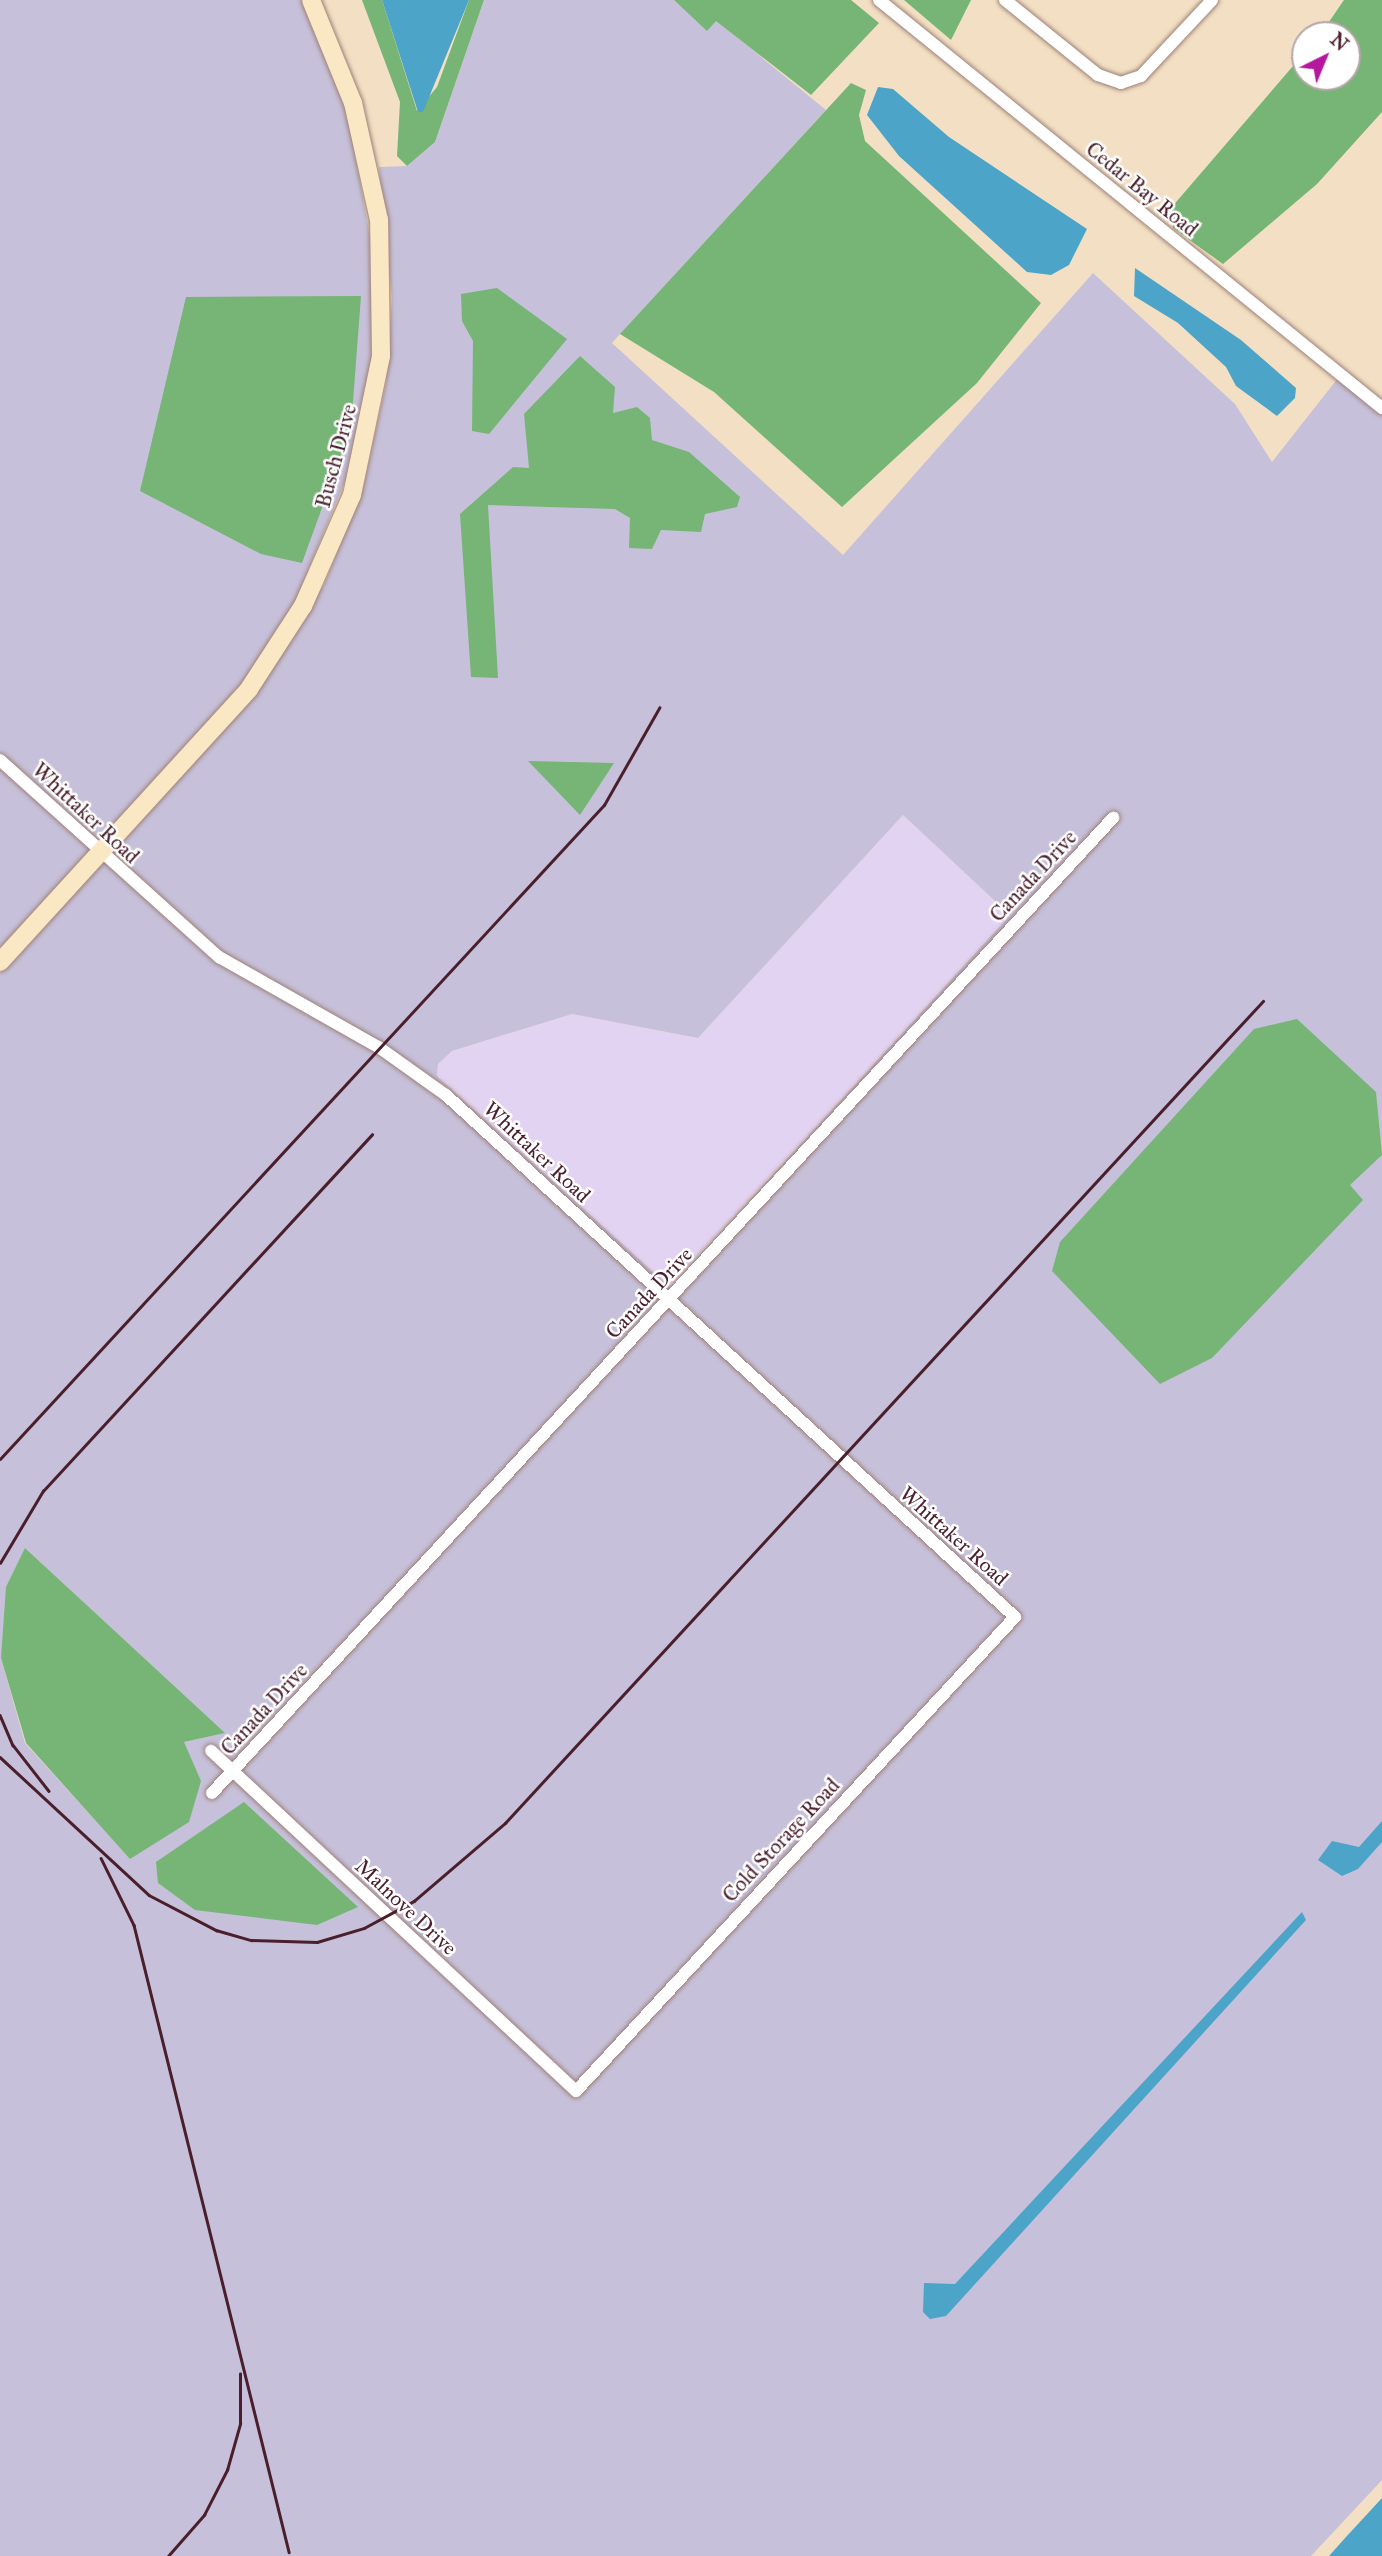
<!DOCTYPE html>
<html>
<head>
<meta charset="utf-8">
<style>
	body { margin:0 }
	#map { position:relative; width:1382px; height:2556px; overflow:hidden; background:#f3e0c4; font-family:"IM FELL Great Primer",serif }
	div>[style] { position:absolute }
	[style*='--x'] { left:calc(var(--x)*1px); top:calc(var(--y)*1px); width:calc(var(--w)*1px); rotate:calc(var(--a)*1deg) }
	.built>* { inset:0; background:#e3d3f2 }
	.industrial>* { inset:0; background:#c6c0da }
	.forest>* { inset:0; background:#76b575 }
	.water>* { inset:0; background:#4ca4c9 }
	.roads { filter:drop-shadow(0 0 2px #9e8078) drop-shadow(0 0 2px #9e8078) }
	.street>* { height:12px; margin:-6px; padding:0 6px; transform-origin:6px; border-radius:6px; background:#fff }
	.secondary>* { height:18px; margin:-9px; padding:0 9px; transform-origin:9px; border-radius:9px; background:#fae7c3 }
	.rail>* { height:2.5px; margin:-1.25px; padding:0 1.25px; transform-origin:1.25px; border-radius:1.25px; background:#4a1f2b }
	span { translate:-50% -50%; white-space:nowrap; text-align:center; line-height:1.15; -webkit-text-stroke:5px #fff; paint-order:stroke }
	.street-label { font-size:21px; color:#4a1f2b }
	.north { position:absolute; left:1291px; top:21px; width:70px; height:70px; box-sizing:border-box; background:#fff; border:2px solid #b7a5aa; border-radius:50%; rotate:43deg; font-size:19px; font-weight:700; line-height:28px; text-align:center; color:#4a1f2b }
	.north::after { content:''; display:block; margin:auto; width:24px; height:32px; background:#b5179e; clip-path:polygon(50% 0,100% 100%,50% 72%,0 100%) }
</style>
</head>
<body>
<div id="map">
	<div class="built">
		<div style="clip-path:polygon(903px 815px,1010px 915px,669px 1287px,437px 1076px,438px 1064px,452px 1051px,572px 1014px,698px 1038px)"></div>
	</div>
	<div class="industrial">
		<div style="clip-path:polygon(0 0,302px 0,347px 108px,377px 277px,371px 383px,350px 469px,287px 621px,250px 676px,0 948px)"></div>
		<div style="clip-path:polygon(evenodd,484px 0,674px 0,707px 30px,716px 20px,826px 110px,612px 343px,843px 555px,1093px 273px,1235px 404px,1272px 462px,1338px 378px,1382px 414px,1382px 2480px,1311px 2556px,0 2556px,0 973px,249px 700px,324px 585px,363px 489px,386px 384px,392px 298px,379px 167px,407px 166px,435px 142px,484px 0,903px 815px,1010px 915px,670px 1287px,437px 1076px,438px 1064px,452px 1051px,572px 1014px,698px 1038px,903px 815px,484px 0,25px 1548px,224px 1733px,184px 1742px,130px 1858px,25px 1743px,1px 1658px,25px 1548px)"></div>
	</div>
	<div class="forest">
		<div style="clip-path:polygon(362px 0,382px 0,417px 111px,437px 87px,469px 0,484px 0,435px 142px,407px 166px,397px 156px,400px 102px)"></div>
		<div style="clip-path:polygon(674px 0,851px 0,879px 23px,811px 95px,716px 21px,707px 31px)"></div>
		<div style="clip-path:polygon(904px 0,971px 0,951px 40px)"></div>
		<div style="clip-path:polygon(1344px 0,1382px 0,1382px 112px,1317px 184px,1223px 264px,1173px 228px,1171px 208px,1305px 52px,1305px 77px,1347px 77px,1347px 35px,1320px 35px)"></div>
		<div style="clip-path:polygon(851px 83px,866px 90px,859px 115px,865px 141px,1041px 303px,977px 383px,842px 507px,714px 392px,620px 334px)"></div>
		<div style="clip-path:polygon(497px 288px,567px 339px,489px 434px,472px 431px,473px 341px,462px 321px,461px 294px)"></div>
		<div style="clip-path:polygon(361px 296px,351px 428px,302px 563px,261px 554px,140px 491px,186px 297px)"></div>
		<div style="clip-path:polygon(580px 356px,615px 387px,613px 413px,637px 407px,650px 418px,652px 440px,689px 452px,740px 497px,737px 507px,705px 514px,701px 532px,661px 530px,652px 549px,629px 548px,630px 518px,615px 509px,488px 505px,498px 678px,471px 677px,460px 514px,513px 467px,529px 468px,524px 414px)"></div>
		<div style="clip-path:polygon(528px 761px,614px 763px,580px 815px)"></div>
		<div style="clip-path:polygon(1297px 1019px,1376px 1092px,1382px 1155px,1350px 1185px,1363px 1200px,1212px 1358px,1160px 1384px,1052px 1271px,1060px 1242px,1254px 1029px)"></div>
		<div style="clip-path:polygon(25px 1548px,225px 1733px,184px 1742px,201px 1781px,189px 1822px,130px 1859px,26px 1743px,1px 1658px,6px 1587px)"></div>
		<div style="clip-path:polygon(244px 1802px,358px 1907px,317px 1925px,195px 1910px,158px 1883px,156px 1862px)"></div>
	</div>
	<div class="water">
		<div style="clip-path:polygon(382px 0,469px 0,423px 112px,418px 112px)"></div>
		<div style="clip-path:polygon(878px 87px,893px 89px,949px 137px,1087px 229px,1069px 265px,1051px 275px,1027px 272px,899px 156px,867px 115px)"></div>
		<div style="clip-path:polygon(1135px 268px,1241px 340px,1296px 388px,1295px 398px,1277px 416px,1236px 386px,1226px 367px,1178px 323px,1134px 296px)"></div>
		<div style="clip-path:polygon(1382px 1821px,1382px 1842px,1358px 1869px,1342px 1876px,1318px 1860px,1332px 1841px,1359px 1847px)"></div>
		<div style="clip-path:polygon(1302px 1912px,1306px 1920px,946px 2316px,930px 2319px,923px 2312px,924px 2283px,955px 2284px)"></div>
		<div style="clip-path:polygon(1382px 2498px,1382px 2556px,1329px 2556px,1346px 2537px)"></div>
	</div>
	<div class="roads">
		<div class="street">
			<div style="--x:879;--y:0;--w:648;--a:39.05"></div>
			<div style="--x:1005;--y:0;--w:119;--a:38.9"></div>
			<div style="--x:1098;--y:75;--w:24;--a:19"></div>
			<div style="--x:1121;--y:83;--w:21;--a:-19"></div>
			<div style="--x:1141;--y:76;--w:104;--a:-46.9"></div>
			<div style="--x:0;--y:760;--w:295;--a:42"></div>
			<div style="--x:219;--y:957;--w:185;--a:29.5"></div>
			<div style="--x:380;--y:1048;--w:81;--a:35.5"></div>
			<div style="--x:446;--y:1095;--w:772;--a:42.53"></div>
			<div style="--x:1015;--y:1617;--w:646;--a:132.8"></div>
			<div style="--x:576;--y:2091;--w:499;--a:-137"></div>
			<div style="--x:212;--y:1793;--w:1328;--a:-47.26"></div>
		</div>
		<div class="secondary">
			<div style="--x:0;--y:962;--w:369;--a:-47.6"></div>
			<div style="--x:249;--y:689;--w:99;--a:-57"></div>
			<div style="--x:303;--y:606;--w:121;--a:-66.2"></div>
			<div style="--x:352;--y:495;--w:142;--a:-78.2"></div>
			<div style="--x:381;--y:356;--w:136;--a:-90.8"></div>
			<div style="--x:379;--y:220;--w:120;--a:-102.5"></div>
			<div style="--x:353;--y:103;--w:111;--a:-112.2"></div>
		</div>
	</div>
	<div class="rail">
		<div style="--x:0;--y:1459;--w:890;--a:-47.28"></div>
		<div style="--x:604;--y:805;--w:112;--a:-60.4"></div>
		<div style="--x:0;--y:1563;--w:84;--a:-59.2"></div>
		<div style="--x:43;--y:1491;--w:485;--a:-47.3"></div>
		<div style="--x:0;--y:1715;--w:33;--a:67"></div>
		<div style="--x:13;--y:1745;--w:58;--a:52"></div>
		<div style="--x:0;--y:1757;--w:203;--a:42.8"></div>
		<div style="--x:149;--y:1895;--w:76;--a:27.6"></div>
		<div style="--x:216;--y:1930;--w:37;--a:16"></div>
		<div style="--x:252;--y:1940;--w:65;--a:1.8"></div>
		<div style="--x:317;--y:1942;--w:49;--a:-16.6"></div>
		<div style="--x:364;--y:1928;--w:57;--a:-28.4"></div>
		<div style="--x:414;--y:1901;--w:120;--a:-40.6"></div>
		<div style="--x:505;--y:1823;--w:1118;--a:-47.32"></div>
		<div style="--x:101;--y:1858;--w:75;--a:63.8"></div>
		<div style="--x:134;--y:1925;--w:646;--a:76.11"></div>
		<div style="--x:168;--y:2556;--w:55;--a:-48.7"></div>
		<div style="--x:204;--y:2515;--w:51;--a:-62.9"></div>
		<div style="--x:227;--y:2470;--w:48;--a:-74.2"></div>
		<div style="--x:240;--y:2424;--w:50;--a:-90"></div>
	</div>
	<div class="street-label">
		<span style="left:1142px;top:189px;rotate:39deg">Cedar Bay Road</span>
		<span style="left:336px;top:456px;rotate:-75deg">Busch Drive</span>
		<span style="left:86px;top:813px;rotate:43deg">Whittaker Road</span>
		<span style="left:1033px;top:876px;rotate:-47deg">Canada Drive</span>
		<span style="left:537px;top:1152px;rotate:43deg">Whittaker Road</span>
		<span style="left:649px;top:1293px;rotate:-47deg">Canada Drive</span>
		<span style="left:954px;top:1536px;rotate:42deg">Whittaker Road</span>
		<span style="left:264px;top:1709px;rotate:-47deg">Canada Drive</span>
		<span style="left:781px;top:1840px;rotate:-47deg">Cold Storage Road</span>
		<span style="left:406px;top:1907px;rotate:43deg">Malnove Drive</span>
	</div>
	<div class="north">N</div>
</div>
</body>
</html>
